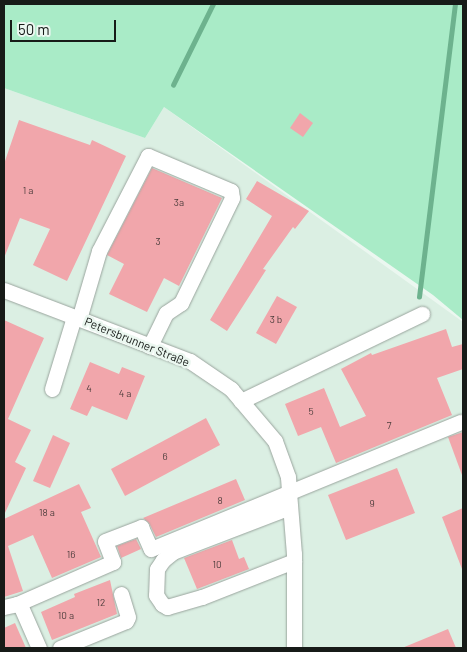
<!DOCTYPE html>
<html>
<head>
<meta charset="utf-8">
<style>
	body { margin:0 }
	#map { position:relative; width:467px; height:652px; overflow:hidden; background:#ebf7f0; font-family:Barlow,sans-serif }
	div>[style] { position:absolute }
	[style*='--x'] { left:calc(var(--x)*1px); top:calc(var(--y)*1px); width:calc(var(--w)*1px); rotate:calc(var(--a)*1deg) }
	.built>* { inset:0; background:#dbefe3 }
	.green>* { inset:0; background:#a9ebc7 }
	.stream>* { height:4.5px; margin:-2.25px; padding:0 2.25px; transform-origin:2.25px; border-radius:2.25px; background:#6db28e }
	.building>* { inset:0; background:#f1a6ab }
	.roads { filter:drop-shadow(0 0 1px #99a49d) drop-shadow(0 0 1px #99a49d) }
	.minor>* { height:15px; margin:-7.5px; padding:0 7.5px; transform-origin:7.5px; border-radius:7.5px; background:#fff }
	span { translate:-50% -50%; white-space:nowrap; text-align:center; line-height:1.15; -webkit-text-stroke:5px #ebf7f0; paint-order:stroke }
	.number-label { font-size:10px; color:#4e3e3d }
	.number-label span { -webkit-text-stroke-width:0 }
	.street-label { font-size:12px; color:#171b18 }
	.frame { position:absolute; inset:0; border:5px solid #171b18; pointer-events:none }
	.scale { position:absolute; left:10px; top:20px; width:106px; height:22px; box-sizing:border-box; border:2px solid #171b18; border-top:0; padding-left:6px; font-size:15px; line-height:18px; white-space:nowrap; color:#171b18; -webkit-text-stroke:4px #ebf7f0; paint-order:stroke }
</style>
</head>
<body>
<div id="map">
	<div class="built">
		<div style="clip-path:polygon(4px 88px,145px 138px,164px 107px,463px 322px,463px 648px,4px 648px)"></div>
	</div>
	<div class="green">
		<div style="clip-path:polygon(4px 4px,463px 4px,463px 320px,433px 295px,164px 107px,145px 138px,4px 88px)"></div>
	</div>
	<div class="stream">
		<div style="--x:173;--y:85;--w:90;--a:-63.7"></div>
		<div style="--x:419;--y:297;--w:295;--a:-83"></div>
	</div>
	<div class="building">
		<div style="clip-path:polygon(300px 113px,313px 123px,303px 137px,290px 128px)"></div>
		<div style="clip-path:polygon(19px 120px,90px 145px,92px 140px,126px 156px,67px 281px,33px 265px,50px 229px,20px 218px,4px 258px,4px 164px)"></div>
		<div style="clip-path:polygon(152px 168px,222px 198px,179px 286px,164px 278px,147px 312px,109px 294px,124px 264px,107px 255px)"></div>
		<div style="clip-path:polygon(257px 181px,309px 211px,295px 229px,293px 227px,263px 269px,266px 270px,227px 331px,210px 320px,272px 216px,246px 199px)"></div>
		<div style="clip-path:polygon(277px 296px,297px 307px,276px 344px,256px 333px)"></div>
		<div style="clip-path:polygon(4px 320px,44px 338px,8px 419px,31px 430px,15px 462px,26px 468px,4px 515px)"></div>
		<div style="clip-path:polygon(446px 329px,452px 347px,463px 344px,463px 369px,437px 378px,452px 415px,336px 463px,321px 427px,298px 436px,285px 404px,324px 388px,340px 427px,366px 416px,341px 369px,371px 353px,372px 355px)"></div>
		<div style="clip-path:polygon(90px 362px,119px 374px,122px 367px,145px 376px,127px 420px,92px 406px,87px 416px,70px 409px)"></div>
		<div style="clip-path:polygon(206px 418px,220px 445px,125px 496px,111px 469px)"></div>
		<div style="clip-path:polygon(463px 432px,463px 475px,462px 475px,448px 437px)"></div>
		<div style="clip-path:polygon(53px 435px,70px 443px,50px 488px,33px 481px)"></div>
		<div style="clip-path:polygon(397px 468px,415px 513px,346px 540px,328px 495px)"></div>
		<div style="clip-path:polygon(236px 479px,245px 500px,156px 537px,149px 523px,143px 518px)"></div>
		<div style="clip-path:polygon(79px 484px,91px 508px,81px 512px,101px 557px,52px 578px,33px 535px,8px 546px,23px 591px,4px 597px,4px 519px)"></div>
		<div style="clip-path:polygon(463px 508px,463px 569px,462px 569px,442px 517px)"></div>
		<div style="clip-path:polygon(136px 539px,141px 549px,121px 558px,117px 546px)"></div>
		<div style="clip-path:polygon(232px 540px,239px 559px,244px 557px,249px 569px,197px 589px,184px 558px)"></div>
		<div style="clip-path:polygon(110px 580px,117px 614px,52px 640px,41px 612px,75px 597px,74px 594px)"></div>
		<div style="clip-path:polygon(15px 623px,26px 648px,4px 648px,4px 628px)"></div>
		<div style="clip-path:polygon(448px 629px,456px 648px,402px 648px)"></div>
	</div>
	<div class="roads">
		<div class="minor">
			<div style="--x:4;--y:290;--w:199;--a:20.9"></div>
			<div style="--x:190;--y:361;--w:50;--a:34.3"></div>
			<div style="--x:231;--y:389;--w:68;--a:49.8"></div>
			<div style="--x:275;--y:441;--w:38;--a:70"></div>
			<div style="--x:288;--y:477;--w:15;--a:86"></div>
			<div style="--x:289;--y:492;--w:62;--a:85.4"></div>
			<div style="--x:294;--y:554;--w:94;--a:90"></div>
			<div style="--x:79;--y:319;--w:71;--a:-73.6"></div>
			<div style="--x:99;--y:251;--w:107;--a:-62.7"></div>
			<div style="--x:148;--y:156;--w:90;--a:22.9"></div>
			<div style="--x:231;--y:191;--w:7;--a:82"></div>
			<div style="--x:232;--y:198;--w:117;--a:115.9"></div>
			<div style="--x:181;--y:303;--w:18;--a:146"></div>
			<div style="--x:166;--y:313;--w:37;--a:116"></div>
			<div style="--x:52;--y:389;--w:75;--a:-73"></div>
			<div style="--x:241;--y:401;--w:201;--a:-25.7"></div>
			<div style="--x:290;--y:507;--w:125;--a:159"></div>
			<div style="--x:173;--y:552;--w:13;--a:141"></div>
			<div style="--x:163;--y:560;--w:11;--a:124"></div>
			<div style="--x:157;--y:569;--w:26;--a:92"></div>
			<div style="--x:156;--y:595;--w:11;--a:56"></div>
			<div style="--x:162;--y:604;--w:6;--a:31"></div>
			<div style="--x:167;--y:607;--w:36;--a:-16"></div>
			<div style="--x:202;--y:597;--w:99;--a:-21.4"></div>
			<div style="--x:17;--y:604;--w:105;--a:-23.6"></div>
			<div style="--x:113;--y:562;--w:22;--a:-111"></div>
			<div style="--x:105;--y:541;--w:39;--a:-21"></div>
			<div style="--x:141;--y:527;--w:24;--a:66"></div>
			<div style="--x:151;--y:549;--w:335;--a:-22.3"></div>
			<div style="--x:4;--y:607;--w:13;--a:-13"></div>
			<div style="--x:17;--y:604;--w:5;--a:37"></div>
			<div style="--x:21;--y:607;--w:45;--a:66.3"></div>
			<div style="--x:60;--y:648;--w:71;--a:-22.2"></div>
			<div style="--x:126;--y:621;--w:4;--a:-63"></div>
			<div style="--x:128;--y:617;--w:24;--a:-107"></div>
		</div>
	</div>
	<div class="number-label">
		<span style="left:28px;top:191px">1 a</span>
		<span style="left:179px;top:203px">3a</span>
		<span style="left:158px;top:242px">3</span>
		<span style="left:276px;top:320px">3 b</span>
		<span style="left:89px;top:389px">4</span>
		<span style="left:125px;top:394px">4 a</span>
		<span style="left:311px;top:412px">5</span>
		<span style="left:389px;top:426px">7</span>
		<span style="left:165px;top:457px">6</span>
		<span style="left:220px;top:501px">8</span>
		<span style="left:372px;top:504px">9</span>
		<span style="left:47px;top:513px">18 a</span>
		<span style="left:71px;top:555px">16</span>
		<span style="left:217px;top:565px">10</span>
		<span style="left:101px;top:603px">12</span>
		<span style="left:66px;top:616px">10 a</span>
	</div>
	<div class="street-label">
		<span style="left:137px;top:342px;rotate:22deg">Petersbrunner Straße</span>
	</div>
	<div class="frame"></div>
	<div class="scale">50 m</div>
</div>
</body>
</html>
